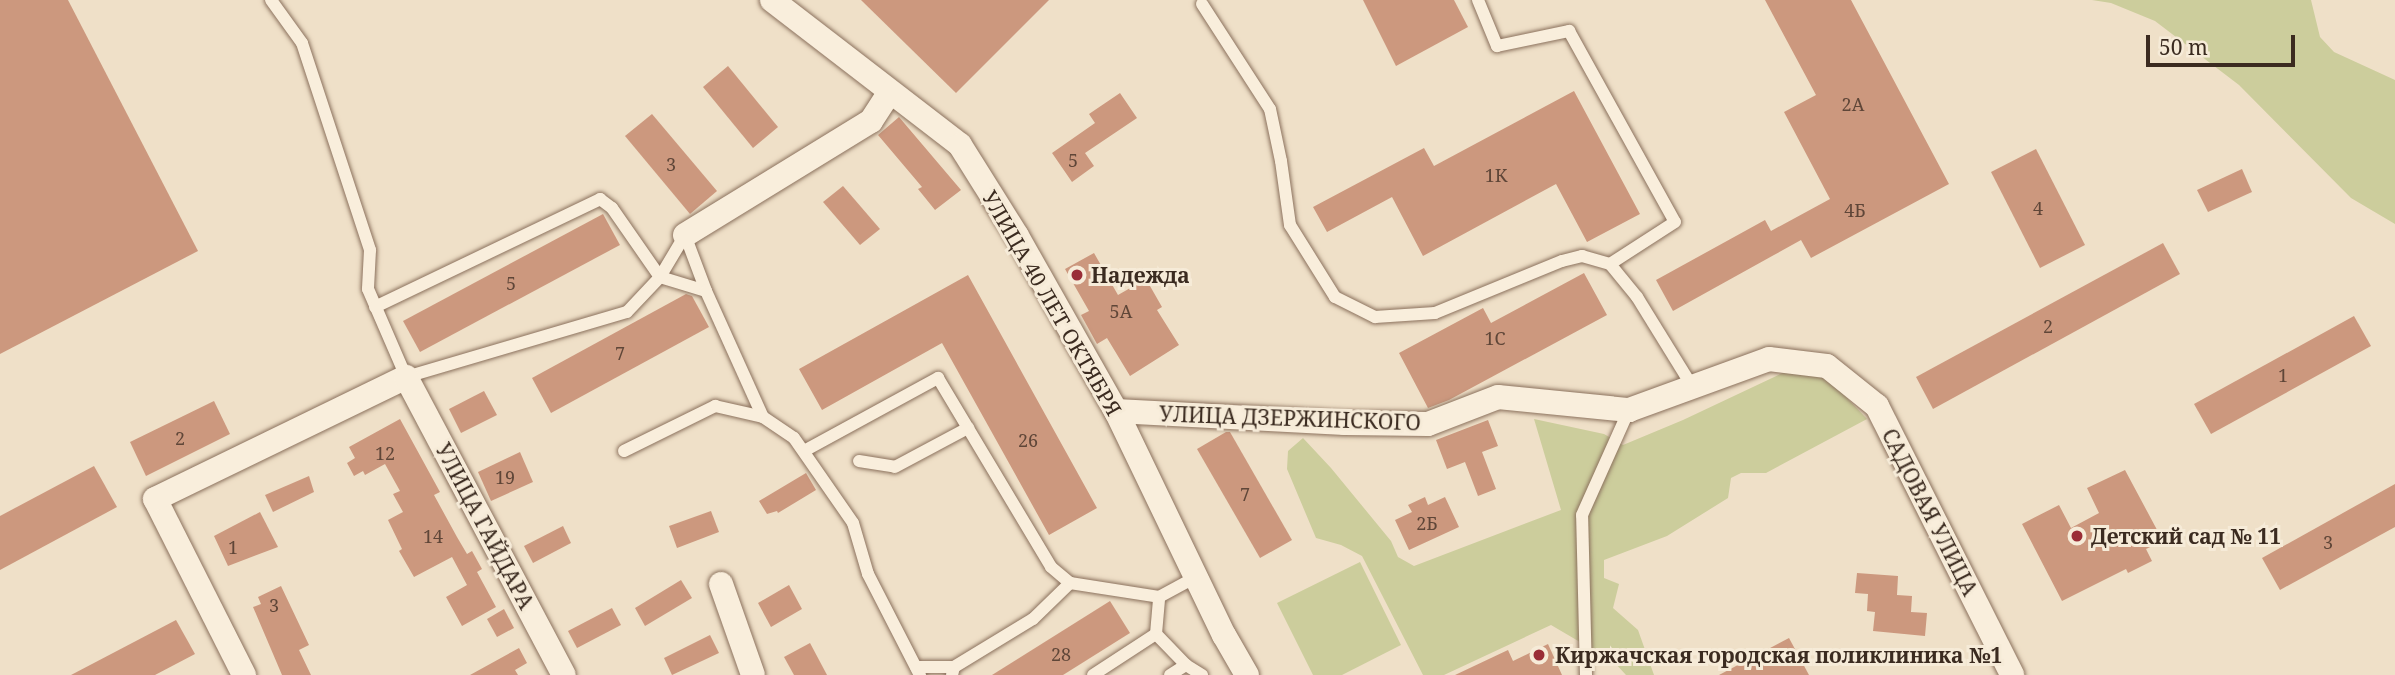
<!DOCTYPE html>
<html>
<head>
<meta charset="utf-8">
<style>
	body { margin:0 }
	#map { position:relative; width:2395px; height:675px; overflow:hidden; background:#efe0c8; font-family:"Noto Serif",serif }
	div>[style] { position:absolute }
	[style*='--x'] { left:calc(var(--x)*1px); top:calc(var(--y)*1px); width:calc(var(--w)*1px); rotate:calc(var(--a)*1deg) }
	.green>* { inset:0; background:#cccd9c }
	.building>* { inset:0; background:#cc987e }
	.roads { filter:drop-shadow(0 0 2px #8b715d) drop-shadow(0 0 2px #8b715d) }
	.lane>* { height:12px; margin:-6px; padding:0 6px; transform-origin:6px; border-radius:6px; background:#f9eedc }
	.street>* { height:24px; margin:-12px; padding:0 12px; transform-origin:12px; border-radius:12px; background:#f9eedc }
	.dots>* { width:19px; height:19px; translate:-50% -50%; box-sizing:border-box; border:4px solid #f6ebd8; border-radius:50% }
	span { translate:-50% -50%; white-space:nowrap; text-align:center; line-height:1.15; -webkit-text-stroke:6px #f6ebd8; paint-order:stroke }
	.number-label { font-size:18px; color:#5f4638 }
	.number-label span { -webkit-text-stroke-width:0 }
	.poi-label { font-size:21px; color:#3b2b20; font-weight:700 }
	.left { translate:0 -50%; text-align:left }
	.street-label { font-size:21px; color:#3b2b20 }
	.scale { position:absolute; left:2146px; top:35px; width:149px; height:32px; box-sizing:border-box; border:4px solid #3b2b20; border-top:0; padding-left:9px; font-size:21px; line-height:24px; white-space:nowrap; color:#3b2b20; -webkit-text-stroke:5px #f6ebd8; paint-order:stroke }
</style>
</head>
<body>
<div id="map">
	<div class="green">
		<div style="clip-path:polygon(2092px 0,2311px 0,2320px 37px,2334px 52px,2395px 80px,2395px 224px,2351px 198px,2239px 85px,2155px 21px,2111px 3px)"></div>
		<div style="clip-path:polygon(1793px 368px,1828px 378px,1867px 419px,1766px 473px,1741px 473px,1731px 478px,1728px 498px,1667px 536px,1604px 560px,1604px 578px,1619px 584px,1613px 608px,1638px 630px,1654px 675px,1626px 675px,1614px 662px,1551px 625px,1444px 675px,1423px 675px,1362px 556px,1341px 545px,1316px 538px,1287px 469px,1288px 451px,1303px 438px,1331px 468px,1391px 541px,1398px 557px,1414px 566px,1561px 510px,1534px 419px,1604px 434px,1623px 445px,1683px 420px)"></div>
		<div style="clip-path:polygon(1360px 562px,1401px 645px,1342px 675px,1313px 675px,1277px 603px)"></div>
	</div>
	<div class="building">
		<div style="clip-path:polygon(0 0,68px 0,198px 251px,0 354px)"></div>
		<div style="clip-path:polygon(861px 0,1049px 0,956px 93px)"></div>
		<div style="clip-path:polygon(1363px 0,1454px 0,1468px 27px,1396px 66px)"></div>
		<div style="clip-path:polygon(1765px 0,1851px 0,1949px 184px,1811px 258px,1801px 240px,1673px 311px,1656px 280px,1765px 220px,1771px 231px,1830px 199px,1784px 112px,1816px 95px)"></div>
		<div style="clip-path:polygon(728px 66px,778px 127px,753px 148px,703px 87px)"></div>
		<div style="clip-path:polygon(1574px 91px,1640px 214px,1587px 242px,1556px 184px,1423px 256px,1392px 197px,1327px 232px,1313px 207px,1424px 148px,1434px 166px)"></div>
		<div style="clip-path:polygon(1120px 93px,1137px 118px,1085px 153px,1094px 166px,1072px 182px,1052px 153px,1095px 123px,1089px 114px)"></div>
		<div style="clip-path:polygon(652px 114px,717px 191px,690px 214px,625px 136px)"></div>
		<div style="clip-path:polygon(899px 117px,961px 190px,935px 210px,918px 189px,922px 187px,878px 135px)"></div>
		<div style="clip-path:polygon(2036px 149px,2085px 245px,2040px 268px,1991px 172px)"></div>
		<div style="clip-path:polygon(2242px 169px,2252px 192px,2208px 212px,2197px 190px)"></div>
		<div style="clip-path:polygon(843px 186px,880px 229px,860px 245px,823px 202px)"></div>
		<div style="clip-path:polygon(603px 214px,620px 245px,420px 352px,403px 321px)"></div>
		<div style="clip-path:polygon(2163px 243px,2180px 274px,1933px 409px,1916px 377px)"></div>
		<div style="clip-path:polygon(1094px 253px,1118px 295px,1146px 279px,1162px 307px,1157px 310px,1179px 345px,1130px 376px,1107px 338px,1097px 344px,1081px 315px,1089px 311px,1065px 269px)"></div>
		<div style="clip-path:polygon(1584px 273px,1607px 315px,1449px 400px,1428px 408px,1399px 353px,1483px 308px,1491px 323px)"></div>
		<div style="clip-path:polygon(968px 275px,1097px 508px,1049px 535px,942px 343px,822px 410px,799px 369px)"></div>
		<div style="clip-path:polygon(686px 294px,692px 296px,709px 327px,551px 413px,532px 378px)"></div>
		<div style="clip-path:polygon(2354px 316px,2371px 346px,2211px 434px,2194px 404px)"></div>
		<div style="clip-path:polygon(484px 391px,497px 415px,461px 433px,449px 409px)"></div>
		<div style="clip-path:polygon(214px 401px,230px 434px,146px 476px,130px 442px)"></div>
		<div style="clip-path:polygon(400px 419px,440px 492px,434px 495px,457px 537px,467px 554px,472px 551px,482px 569px,477px 572px,496px 607px,462px 626px,446px 597px,467px 585px,452px 557px,414px 577px,399px 551px,402px 549px,388px 520px,403px 512px,393px 494px,400px 491px,385px 464px,365px 475px,363px 471px,354px 476px,347px 463px,355px 458px,349px 447px)"></div>
		<div style="clip-path:polygon(1488px 420px,1498px 446px,1482px 452px,1496px 489px,1478px 496px,1465px 462px,1447px 469px,1436px 440px)"></div>
		<div style="clip-path:polygon(1226px 432px,1230px 432px,1292px 540px,1260px 558px,1197px 449px)"></div>
		<div style="clip-path:polygon(520px 452px,533px 482px,491px 501px,478px 472px)"></div>
		<div style="clip-path:polygon(94px 466px,117px 507px,0 570px,0 516px)"></div>
		<div style="clip-path:polygon(2125px 470px,2163px 541px,2146px 549px,2152px 561px,2128px 573px,2126px 569px,2062px 601px,2022px 524px,2059px 505px,2071px 528px,2099px 513px,2087px 488px)"></div>
		<div style="clip-path:polygon(806px 473px,816px 490px,778px 513px,777px 511px,767px 514px,759px 501px)"></div>
		<div style="clip-path:polygon(309px 476px,314px 492px,273px 512px,265px 495px)"></div>
		<div style="clip-path:polygon(2395px 484px,2395px 527px,2280px 590px,2262px 558px)"></div>
		<div style="clip-path:polygon(1425px 497px,1428px 505px,1445px 497px,1459px 527px,1409px 550px,1395px 520px,1412px 512px,1408px 505px)"></div>
		<div style="clip-path:polygon(711px 511px,719px 532px,677px 548px,669px 526px)"></div>
		<div style="clip-path:polygon(260px 512px,278px 547px,228px 566px,214px 536px)"></div>
		<div style="clip-path:polygon(563px 526px,571px 543px,533px 563px,524px 546px)"></div>
		<div style="clip-path:polygon(1857px 573px,1898px 576px,1897px 595px,1912px 596px,1911px 612px,1927px 613px,1925px 636px,1873px 631px,1875px 612px,1867px 611px,1868px 594px,1855px 593px)"></div>
		<div style="clip-path:polygon(681px 580px,692px 598px,645px 626px,635px 608px)"></div>
		<div style="clip-path:polygon(789px 585px,802px 609px,771px 627px,758px 603px)"></div>
		<div style="clip-path:polygon(281px 586px,309px 645px,299px 650px,311px 675px,282px 675px,253px 607px,261px 604px,258px 597px)"></div>
		<div style="clip-path:polygon(1110px 601px,1130px 633px,1063px 675px,992px 675px)"></div>
		<div style="clip-path:polygon(612px 608px,621px 625px,577px 648px,568px 631px)"></div>
		<div style="clip-path:polygon(504px 609px,514px 628px,497px 637px,487px 619px)"></div>
		<div style="clip-path:polygon(176px 620px,195px 654px,155px 675px,71px 675px)"></div>
		<div style="clip-path:polygon(710px 635px,719px 653px,672px 675px,664px 658px)"></div>
		<div style="clip-path:polygon(1789px 638px,1809px 675px,1719px 675px)"></div>
		<div style="clip-path:polygon(810px 643px,827px 675px,794px 675px,784px 657px)"></div>
		<div style="clip-path:polygon(1548px 644px,1562px 675px,1455px 675px,1508px 650px,1513px 661px)"></div>
		<div style="clip-path:polygon(519px 648px,527px 663px,515px 670px,518px 675px,470px 675px)"></div>
	</div>
	<div class="roads">
		<div class="lane">
			<div style="--x:271;--y:0;--w:53;--a:54.2"></div>
			<div style="--x:302;--y:43;--w:218;--a:71.8"></div>
			<div style="--x:370;--y:250;--w:39;--a:93"></div>
			<div style="--x:368;--y:289;--w:96;--a:66.6"></div>
			<div style="--x:406;--y:377;--w:230;--a:-16.4"></div>
			<div style="--x:627;--y:312;--w:48;--a:-46.7"></div>
			<div style="--x:660;--y:277;--w:49;--a:-59.2"></div>
			<div style="--x:1478;--y:0;--w:50;--a:67.6"></div>
			<div style="--x:1497;--y:46;--w:74;--a:-11.8"></div>
			<div style="--x:1569;--y:31;--w:218;--a:61"></div>
			<div style="--x:1675;--y:222;--w:77;--a:147.1"></div>
			<div style="--x:1202;--y:4;--w:125;--a:57.1"></div>
			<div style="--x:1270;--y:109;--w:53;--a:78.1"></div>
			<div style="--x:1281;--y:161;--w:65;--a:82"></div>
			<div style="--x:1290;--y:225;--w:85;--a:58"></div>
			<div style="--x:1335;--y:297;--w:45;--a:26.6"></div>
			<div style="--x:1375;--y:317;--w:60;--a:-3.8"></div>
			<div style="--x:1435;--y:313;--w:137;--a:-22.3"></div>
			<div style="--x:1562;--y:261;--w:21;--a:-14"></div>
			<div style="--x:1582;--y:256;--w:29;--a:16"></div>
			<div style="--x:1610;--y:264;--w:43;--a:50.7"></div>
			<div style="--x:1637;--y:297;--w:105;--a:58.3"></div>
			<div style="--x:685;--y:235;--w:60;--a:69.4"></div>
			<div style="--x:375;--y:307;--w:250;--a:-25.6"></div>
			<div style="--x:600;--y:199;--w:15;--a:37"></div>
			<div style="--x:612;--y:208;--w:84;--a:55.2"></div>
			<div style="--x:660;--y:277;--w:48;--a:16.9"></div>
			<div style="--x:706;--y:291;--w:138;--a:65.7"></div>
			<div style="--x:624;--y:451;--w:102;--a:-26.3"></div>
			<div style="--x:715;--y:406;--w:49;--a:12.9"></div>
			<div style="--x:763;--y:417;--w:37;--a:34"></div>
			<div style="--x:794;--y:438;--w:103;--a:55.2"></div>
			<div style="--x:853;--y:523;--w:53;--a:73.6"></div>
			<div style="--x:868;--y:574;--w:114;--a:62.8"></div>
			<div style="--x:804;--y:451;--w:153;--a:-28.6"></div>
			<div style="--x:938;--y:378;--w:220;--a:59.1"></div>
			<div style="--x:1051;--y:567;--w:25;--a:40"></div>
			<div style="--x:859;--y:461;--w:36;--a:9"></div>
			<div style="--x:895;--y:467;--w:83;--a:-28.1"></div>
			<div style="--x:1156;--y:634;--w:43;--a:45.9"></div>
			<div style="--x:916;--y:667;--w:38;--a:0"></div>
			<div style="--x:952;--y:675;--w:8;--a:-76"></div>
			<div style="--x:954;--y:667;--w:92;--a:-31.3"></div>
			<div style="--x:1033;--y:619;--w:52;--a:-44.2"></div>
			<div style="--x:1070;--y:583;--w:90;--a:8.9"></div>
			<div style="--x:1093;--y:675;--w:75;--a:-33.1"></div>
			<div style="--x:1156;--y:634;--w:37;--a:-85"></div>
			<div style="--x:1159;--y:597;--w:42;--a:-28.4"></div>
			<div style="--x:1170;--y:675;--w:19;--a:-32"></div>
			<div style="--x:1186;--y:665;--w:19;--a:32"></div>
			<div style="--x:1586;--y:675;--w:160;--a:-91.4"></div>
			<div style="--x:1582;--y:515;--w:115;--a:-65.9"></div>
		</div>
		<div class="street">
			<div style="--x:772;--y:0;--w:237;--a:37.6"></div>
			<div style="--x:960;--y:145;--w:107;--a:57.9"></div>
			<div style="--x:1017;--y:236;--w:201;--a:60.5"></div>
			<div style="--x:1116;--y:411;--w:249;--a:64.3"></div>
			<div style="--x:1224;--y:635;--w:46;--a:60.1"></div>
			<div style="--x:685;--y:235;--w:218;--a:-31.5"></div>
			<div style="--x:871;--y:121;--w:33;--a:-57"></div>
			<div style="--x:1116;--y:411;--w:229;--a:3"></div>
			<div style="--x:1345;--y:423;--w:83;--a:0.7"></div>
			<div style="--x:1428;--y:424;--w:75;--a:-21.1"></div>
			<div style="--x:1498;--y:397;--w:132;--a:5.7"></div>
			<div style="--x:1629;--y:410;--w:149;--a:-20"></div>
			<div style="--x:1769;--y:359;--w:58;--a:6.9"></div>
			<div style="--x:1827;--y:366;--w:64;--a:38.7"></div>
			<div style="--x:1877;--y:406;--w:301;--a:63.3"></div>
			<div style="--x:721;--y:584;--w:96;--a:70.6"></div>
			<div style="--x:244;--y:675;--w:197;--a:-116.8"></div>
			<div style="--x:155;--y:499;--w:279;--a:-25.9"></div>
			<div style="--x:406;--y:377;--w:337;--a:62.1"></div>
		</div>
	</div>
	<div class="dots">
		<div style="left:1077px;top:275px;background:#9a2d37"></div>
		<div style="left:2077px;top:536px;background:#9a2d37"></div>
		<div style="left:1539px;top:655px;background:#9a2d37"></div>
	</div>
	<div class="number-label">
		<span style="left:1853px;top:104px">2А</span>
		<span style="left:1073px;top:160px">5</span>
		<span style="left:671px;top:164px">3</span>
		<span style="left:1496px;top:175px">1К</span>
		<span style="left:2038px;top:208px">4</span>
		<span style="left:1855px;top:210px">4Б</span>
		<span style="left:511px;top:283px">5</span>
		<span style="left:1121px;top:311px">5А</span>
		<span style="left:2048px;top:326px">2</span>
		<span style="left:1495px;top:338px">1С</span>
		<span style="left:620px;top:353px">7</span>
		<span style="left:2283px;top:375px">1</span>
		<span style="left:180px;top:438px">2</span>
		<span style="left:1028px;top:440px">26</span>
		<span style="left:385px;top:453px">12</span>
		<span style="left:505px;top:477px">19</span>
		<span style="left:1245px;top:494px">7</span>
		<span style="left:1427px;top:523px">2Б</span>
		<span style="left:433px;top:536px">14</span>
		<span style="left:2328px;top:542px">3</span>
		<span style="left:233px;top:547px">1</span>
		<span style="left:274px;top:605px">3</span>
		<span style="left:1061px;top:654px">28</span>
	</div>
	<div class="poi-label">
		<span class="left" style="left:1091px;top:275px">Надежда</span>
		<span class="left" style="left:2091px;top:536px">Детский сад № 11</span>
		<span class="left" style="left:1555px;top:655px">Киржачская городская поликлиника №1</span>
	</div>
	<div class="street-label">
		<span style="left:1052px;top:303px;rotate:60deg">УЛИЦА 40 ЛЕТ ОКТЯБРЯ</span>
		<span style="left:1290px;top:418px;rotate:2deg">УЛИЦА ДЗЕРЖИНСКОГО</span>
		<span style="left:1930px;top:512px;rotate:63deg">САДОВАЯ УЛИЦА</span>
		<span style="left:485px;top:526px;rotate:62deg">УЛИЦА ГАЙДАРА</span>
	</div>
	<div class="scale">50 m</div>
</div>
</body>
</html>
